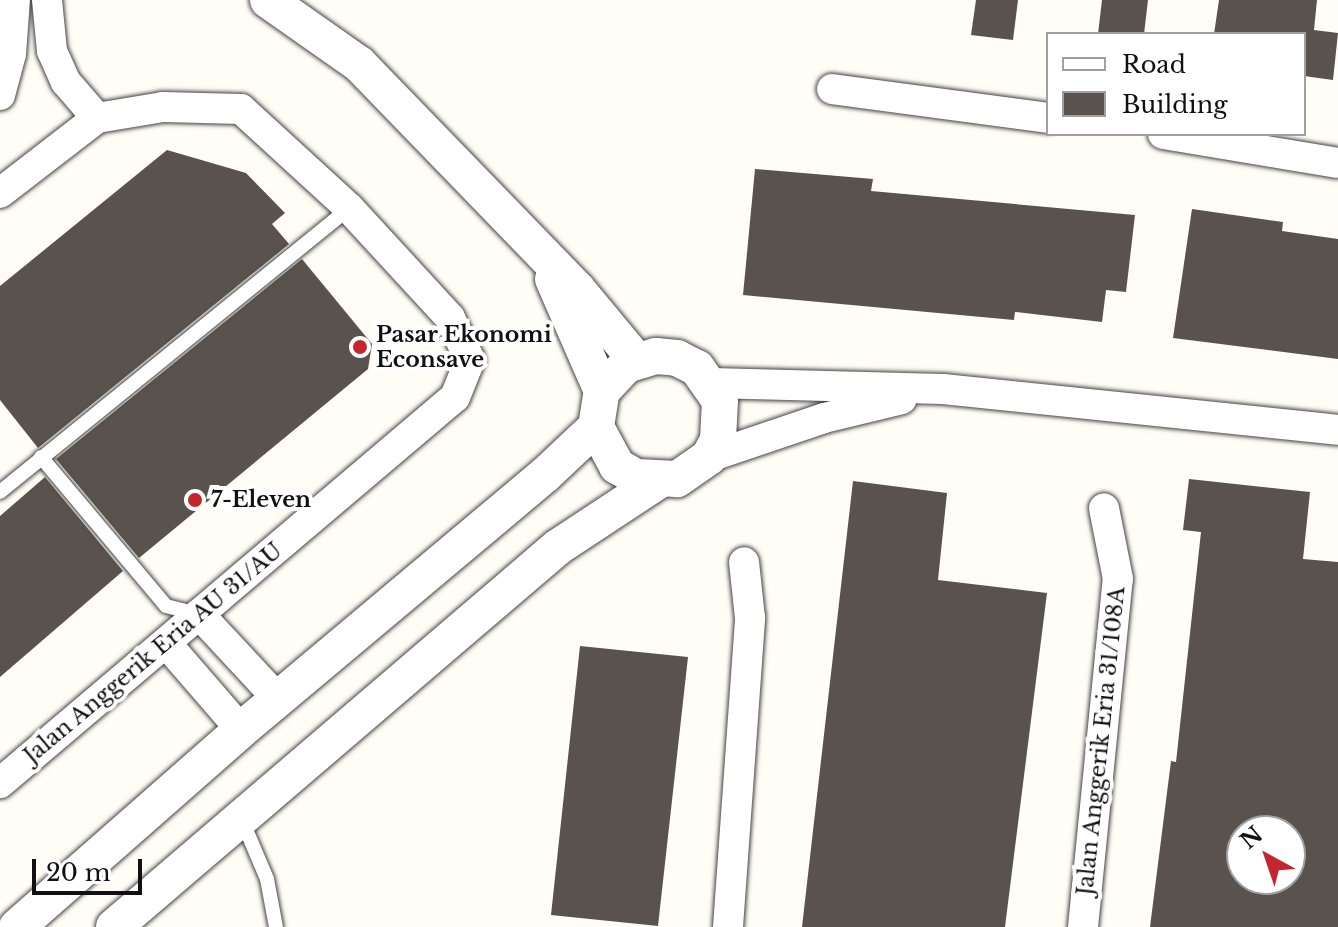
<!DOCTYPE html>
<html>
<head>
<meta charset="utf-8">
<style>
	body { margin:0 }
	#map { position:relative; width:1338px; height:927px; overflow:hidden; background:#fffdf5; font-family:"Libre Baskerville",serif }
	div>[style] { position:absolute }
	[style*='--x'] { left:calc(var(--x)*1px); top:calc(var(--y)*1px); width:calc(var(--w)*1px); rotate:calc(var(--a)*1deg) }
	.building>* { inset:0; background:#5a524d }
	.roads { filter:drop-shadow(0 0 2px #444) drop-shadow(0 0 2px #444) }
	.service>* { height:14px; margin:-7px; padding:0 7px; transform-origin:7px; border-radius:7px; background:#fff }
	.minor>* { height:30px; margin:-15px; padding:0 15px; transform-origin:15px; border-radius:15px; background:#fff }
	.tertiary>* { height:36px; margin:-18px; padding:0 18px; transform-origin:18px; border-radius:18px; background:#fff }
	.dots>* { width:22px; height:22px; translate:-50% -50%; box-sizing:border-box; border:4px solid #fff; border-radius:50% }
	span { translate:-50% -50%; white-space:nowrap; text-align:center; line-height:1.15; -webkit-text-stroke:8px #fff; paint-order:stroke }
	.poi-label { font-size:22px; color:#111; font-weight:700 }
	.left { translate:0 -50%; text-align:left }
	.street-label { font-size:22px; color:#111 }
	.legend { position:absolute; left:1046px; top:32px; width:260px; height:104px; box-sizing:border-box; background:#fff; border:2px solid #a0a0a0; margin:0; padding:10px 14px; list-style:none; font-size:24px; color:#111 }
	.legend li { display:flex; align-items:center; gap:16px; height:40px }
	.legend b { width:40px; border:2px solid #a0a0a0 }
	.north { position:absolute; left:1226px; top:815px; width:80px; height:80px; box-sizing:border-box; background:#fff; border:2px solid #a0a0a0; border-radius:50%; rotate:320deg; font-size:22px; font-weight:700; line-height:32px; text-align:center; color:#111 }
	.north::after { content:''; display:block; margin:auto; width:28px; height:36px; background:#c4262e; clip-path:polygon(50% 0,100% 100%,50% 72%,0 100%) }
	.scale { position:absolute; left:32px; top:859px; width:110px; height:36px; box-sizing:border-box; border:4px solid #111; border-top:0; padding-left:10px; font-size:24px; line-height:28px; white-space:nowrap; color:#111; -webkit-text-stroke:6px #fff; paint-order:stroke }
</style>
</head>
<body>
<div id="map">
	<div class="building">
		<div style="clip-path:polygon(976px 0,1018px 0,1013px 40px,971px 35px)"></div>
		<div style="clip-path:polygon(1102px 0,1148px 0,1144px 34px,1098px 34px)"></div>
		<div style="clip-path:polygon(1219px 0,1317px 0,1314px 30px,1338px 33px,1333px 80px,1304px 76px,1304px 34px,1214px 34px)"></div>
		<div style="clip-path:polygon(167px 150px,246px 173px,285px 213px,272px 224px,289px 244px,38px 448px,0 400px,0 286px)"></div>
		<div style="clip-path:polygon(755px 169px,873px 179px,871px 191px,1135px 215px,1126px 292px,1106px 290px,1102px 322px,1015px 312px,1014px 320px,743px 295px)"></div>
		<div style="clip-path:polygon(1192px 209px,1283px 222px,1282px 231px,1338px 239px,1338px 359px,1173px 338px)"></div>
		<div style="clip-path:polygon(302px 259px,372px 344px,368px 369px,139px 558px,56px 459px)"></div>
		<div style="clip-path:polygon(45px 477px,123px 571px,0 677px,0 516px)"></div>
		<div style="clip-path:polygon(evenodd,1189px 479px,1310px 492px,1303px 559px,1338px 562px,1338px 927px,1150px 927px,1171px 761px,1176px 762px,1201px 532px,1183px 530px,1189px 479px,1242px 831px,1290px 831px,1290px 879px,1242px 879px,1242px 831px)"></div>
		<div style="clip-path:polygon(853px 481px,947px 493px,938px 580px,1047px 593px,1005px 927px,802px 927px)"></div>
		<div style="clip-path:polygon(580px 646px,688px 657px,658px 926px,551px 915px)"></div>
	</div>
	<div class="roads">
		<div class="service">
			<div style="--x:41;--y:457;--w:194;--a:50"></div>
			<div style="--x:166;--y:606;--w:34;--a:14"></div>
			<div style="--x:0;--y:492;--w:450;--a:-39.1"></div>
			<div style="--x:242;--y:820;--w:64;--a:67"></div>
			<div style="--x:267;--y:879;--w:49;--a:79.4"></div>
		</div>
		<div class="minor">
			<div style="--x:47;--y:0;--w:51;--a:84.4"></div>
			<div style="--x:52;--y:51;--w:34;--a:66"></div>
			<div style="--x:66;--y:82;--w:48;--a:49.3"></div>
			<div style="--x:832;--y:89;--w:218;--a:7.6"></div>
			<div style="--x:0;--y:95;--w:42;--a:-75"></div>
			<div style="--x:11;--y:54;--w:54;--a:-85.8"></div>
			<div style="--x:1163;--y:134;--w:177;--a:9.4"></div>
			<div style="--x:0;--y:193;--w:123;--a:-37.7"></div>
			<div style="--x:97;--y:118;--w:67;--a:-9.5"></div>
			<div style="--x:163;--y:107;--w:78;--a:1.5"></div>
			<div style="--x:241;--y:109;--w:147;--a:42.5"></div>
			<div style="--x:349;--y:208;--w:149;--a:47.4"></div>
			<div style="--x:450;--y:318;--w:47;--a:64.5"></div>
			<div style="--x:470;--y:360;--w:40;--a:112"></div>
			<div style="--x:455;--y:397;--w:597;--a:139.69"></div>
			<div style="--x:711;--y:383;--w:232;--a:1.5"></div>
			<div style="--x:943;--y:389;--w:397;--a:5.9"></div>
			<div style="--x:709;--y:457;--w:121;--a:-18.7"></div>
			<div style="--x:824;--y:418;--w:80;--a:-13.7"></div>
			<div style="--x:199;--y:614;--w:116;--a:47.1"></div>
			<div style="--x:166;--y:643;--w:115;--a:49.2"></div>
			<div style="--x:728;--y:927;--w:310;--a:-85.9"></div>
			<div style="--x:750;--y:618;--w:56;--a:-96.1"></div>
			<div style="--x:1083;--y:927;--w:350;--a:-84.3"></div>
			<div style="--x:1118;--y:579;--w:72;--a:-101.2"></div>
		</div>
		<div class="tertiary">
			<div style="--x:268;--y:0;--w:111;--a:35.1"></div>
			<div style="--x:359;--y:64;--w:313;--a:45.9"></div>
			<div style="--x:577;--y:289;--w:92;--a:50.3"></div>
			<div style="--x:553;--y:279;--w:122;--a:66.4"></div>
			<div style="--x:17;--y:927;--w:298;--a:-41.3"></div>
			<div style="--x:241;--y:730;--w:397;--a:-40"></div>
			<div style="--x:545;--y:475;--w:70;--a:-43.3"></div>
			<div style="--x:596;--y:427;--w:36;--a:-81"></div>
			<div style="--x:602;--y:391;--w:35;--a:-47"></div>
			<div style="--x:626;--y:365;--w:31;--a:-17"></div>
			<div style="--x:656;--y:356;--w:21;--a:5"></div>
			<div style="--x:677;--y:358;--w:22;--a:27"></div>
			<div style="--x:697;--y:368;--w:40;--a:55.1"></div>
			<div style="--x:720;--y:401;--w:39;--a:93"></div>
			<div style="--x:718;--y:440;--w:19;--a:118"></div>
			<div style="--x:709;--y:457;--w:39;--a:145"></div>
			<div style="--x:677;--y:479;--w:41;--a:-177.2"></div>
			<div style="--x:636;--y:477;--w:22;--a:-150"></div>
			<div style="--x:617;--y:466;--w:44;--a:-118.3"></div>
			<div style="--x:114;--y:927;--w:584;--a:-40.56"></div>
			<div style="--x:558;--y:547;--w:120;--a:-33.4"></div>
		</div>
	</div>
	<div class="dots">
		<div style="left:360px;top:347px;background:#c4262e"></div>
		<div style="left:195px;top:500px;background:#c4262e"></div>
	</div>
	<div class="poi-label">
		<span class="left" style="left:376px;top:347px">Pasar Ekonomi<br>Econsave</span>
		<span class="left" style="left:211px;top:500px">7-Eleven</span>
	</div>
	<div class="street-label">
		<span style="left:153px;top:653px;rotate:-40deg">Jalan Anggerik Eria AU 31/AU</span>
		<span style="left:1101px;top:741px;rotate:-84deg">Jalan Anggerik Eria 31/108A</span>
	</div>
	<ul class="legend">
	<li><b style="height:10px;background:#fff"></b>Road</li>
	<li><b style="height:22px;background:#5a524d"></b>Building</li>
	</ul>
	<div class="north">N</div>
	<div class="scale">20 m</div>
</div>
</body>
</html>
